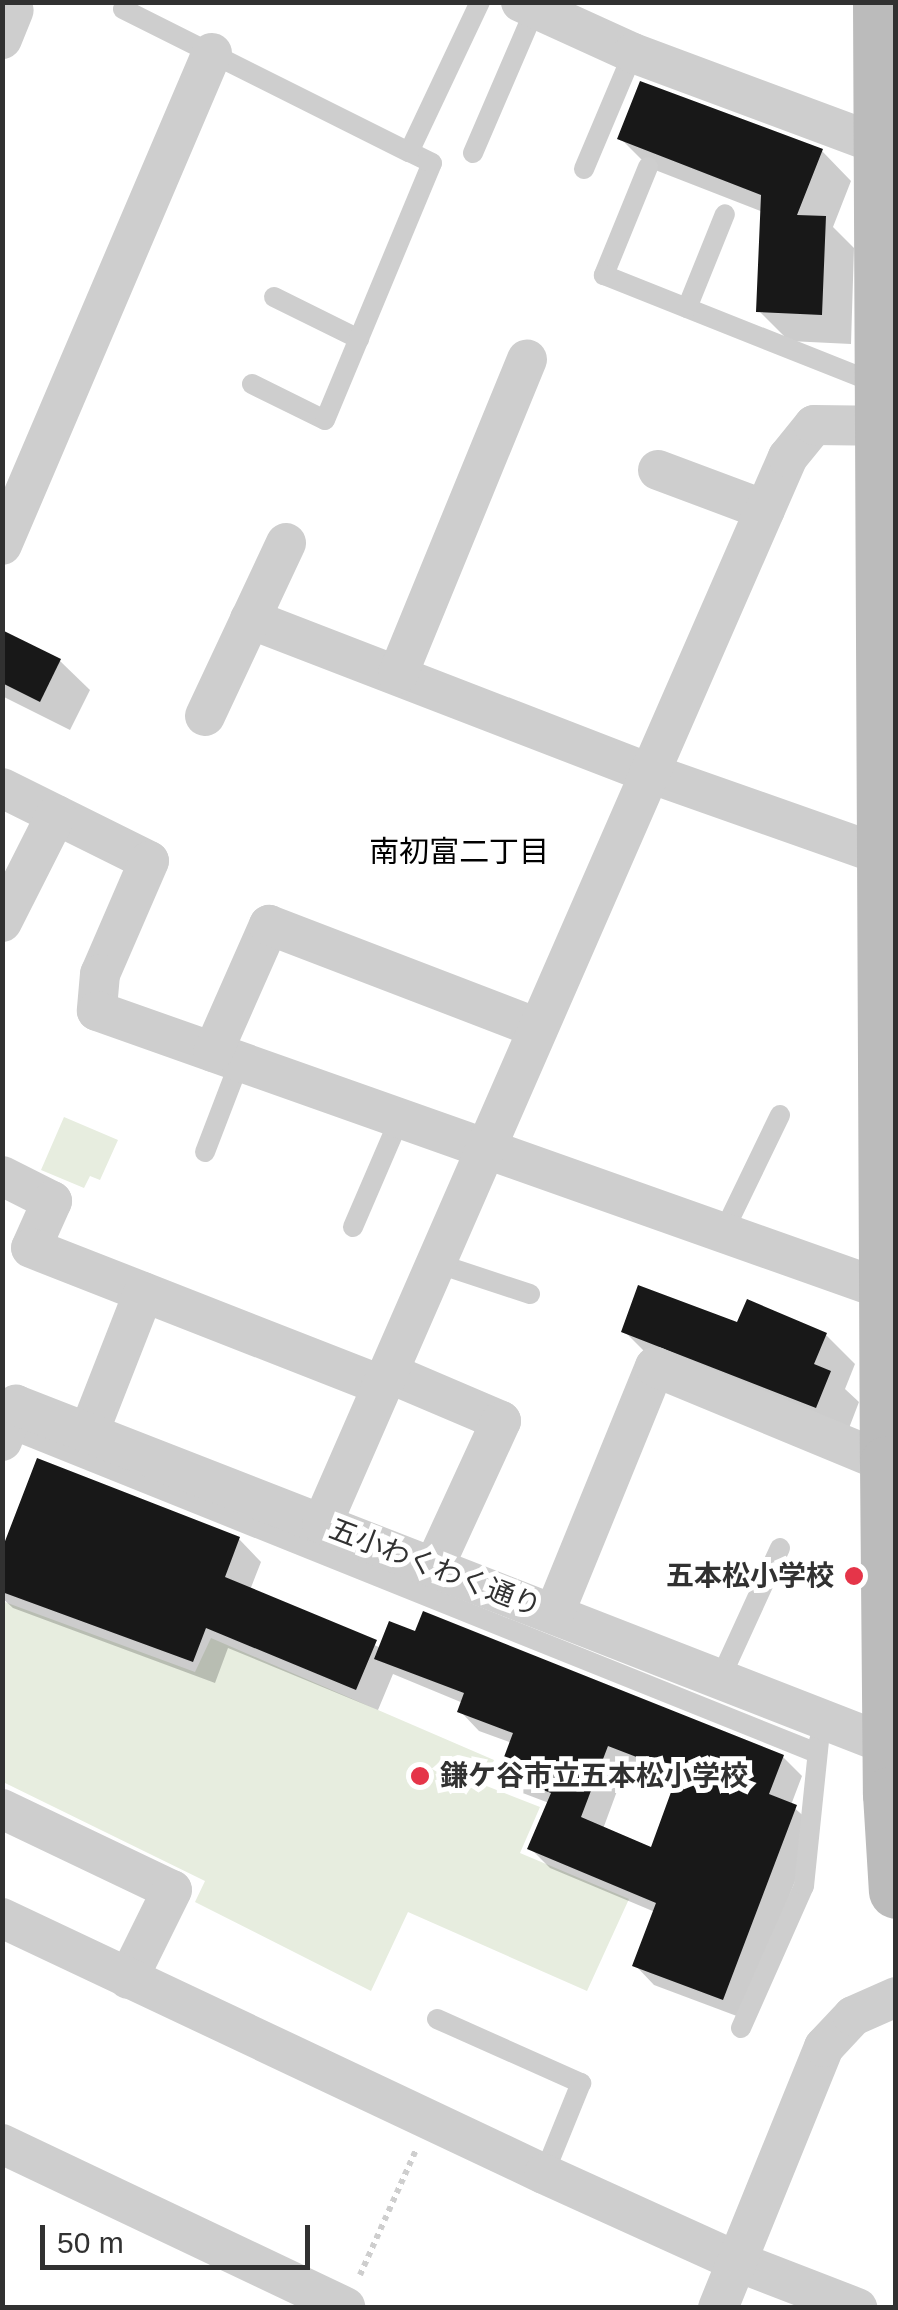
<!DOCTYPE html>
<html>
<head>
<meta charset="utf-8">
<style>
	body { margin:0 }
	#map { position:relative; width:898px; height:2310px; overflow:hidden; background:#fff; font-family:Helvetica,"Noto Sans JP",sans-serif }
	div>[style] { position:absolute }
	[style*='--x'] { left:calc(var(--x)*1px); top:calc(var(--y)*1px); width:calc(var(--w)*1px); rotate:calc(var(--a)*1deg) }
	.green>* { inset:0; background:#e7eddf }
	.shadow>* { inset:0; background:#0003 }
	.building>* { inset:0; background:#181818 }
	.path>* { height:6px; margin-top:-3px; transform-origin:0; background:repeating-linear-gradient(90deg,#cecece 0 5px,transparent 0 10px) }
	.lane>* { height:20px; margin:-10px; padding:0 10px; transform-origin:10px; border-radius:10px; background:#cecece }
	.street>* { height:40px; margin:-20px; padding:0 20px; transform-origin:20px; border-radius:20px; background:#cecece }
	.secondary>* { height:55px; margin:-27.5px; padding:0 27.5px; transform-origin:27.5px; border-radius:27.5px; background:#bbb }
	.dots>* { width:28px; height:28px; translate:-50% -50%; box-sizing:border-box; border:5px solid #fff; border-radius:50% }
	span { translate:-50% -50%; white-space:nowrap; text-align:center; line-height:1.15; -webkit-text-stroke:10px #fff; paint-order:stroke }
	.street-label { font-size:28px; color:#313131 }
	.poi-label { font-size:28px; color:#313131; font-weight:700 }
	.right { translate:-100% -50%; text-align:right }
	.left { translate:0 -50%; text-align:left }
	.neighbourhood-label { font-size:30px; color:#000 }
	.frame { position:absolute; inset:0; border:5px solid #313131; pointer-events:none }
	.scale { position:absolute; left:40px; top:2225px; width:270px; height:45px; box-sizing:border-box; border:5px solid #313131; border-top:0; padding-left:12px; font-size:30px; line-height:35px; white-space:nowrap; color:#313131; -webkit-text-stroke:8px #fff; paint-order:stroke }
</style>
</head>
<body>
<div id="map">
	<div class="green">
		<div style="clip-path:polygon(64px 1117px,118px 1140px,100px 1180px,90px 1176px,84px 1188px,41px 1170px)"></div>
		<div style="clip-path:polygon(2px 1601px,195px 1672px,211px 1638px,494px 1760px,484px 1785px,540px 1807px,520px 1853px,629px 1899px,587px 1991px,408px 1912px,371px 1991px,195px 1902px,205px 1881px,3px 1782px)"></div>
	</div>
	<div class="shadow">
		<div style="clip-path:polygon(620px 138px,822px 151px,851px 181px,833px 227px,854px 248px,851px 344px,789px 341px,759px 311px,763px 212px,650px 168px)"></div>
		<div style="clip-path:polygon(2px 632px,60px 661px,90px 690px,70px 730px,2px 696px)"></div>
		<div style="clip-path:polygon(739px 1325px,826px 1335px,855px 1364px,845px 1389px,859px 1402px,846px 1436px,654px 1361px,624px 1331px)"></div>
		<div style="clip-path:polygon(evenodd,239px 1539px,261px 1562px,250px 1590px,381px 1648px,783px 1757px,802px 1776px,791px 1805px,816px 1827px,742px 2018px,654px 1985px,635px 1965px,655px 1912px,550px 1868px,530px 1848px,549px 1803px,520px 1792px,501px 1772px,512px 1743px,479px 1731px,460px 1711px,463px 1703px,393px 1674px,378px 1710px,228px 1648px,215px 1683px,13px 1608px,2px 1598px,2px 1556px,239px 1539px,627px 1764px,677px 1783px,652px 1850px,603px 1829px,627px 1764px)"></div>
	</div>
	<div class="building">
		<div style="clip-path:polygon(640px 81px,823px 149px,797px 215px,826px 216px,822px 315px,756px 312px,761px 195px,617px 139px)"></div>
		<div style="clip-path:polygon(2px 630px,61px 659px,40px 702px,2px 683px)"></div>
		<div style="clip-path:polygon(638px 1285px,737px 1322px,747px 1299px,827px 1333px,814px 1364px,831px 1371px,816px 1408px,621px 1332px)"></div>
		<div style="clip-path:polygon(37px 1458px,240px 1537px,225px 1577px,377px 1640px,356px 1690px,206px 1628px,193px 1662px,2px 1592px,2px 1549px)"></div>
		<div style="clip-path:polygon(evenodd,423px 1611px,784px 1755px,769px 1794px,797px 1805px,723px 2000px,632px 1966px,656px 1903px,527px 1849px,551px 1793px,498px 1773px,513px 1733px,457px 1712px,464px 1693px,374px 1659px,389px 1621px,415px 1631px,423px 1611px,608px 1746px,678px 1773px,651px 1847px,581px 1817px,608px 1746px)"></div>
	</div>
	<div class="path">
		<div style="--x:360;--y:2275;--w:137;--a:-65.9"></div>
	</div>
	<div class="lane">
		<div style="--x:123;--y:9;--w:320;--a:26.6"></div>
		<div style="--x:473;--y:153;--w:157;--a:-66.7"></div>
		<div style="--x:648;--y:167;--w:117;--a:112.2"></div>
		<div style="--x:604;--y:275;--w:297;--a:21.7"></div>
		<div style="--x:584;--y:169;--w:126;--a:-67.1"></div>
		<div style="--x:274;--y:297;--w:95;--a:26.3"></div>
		<div style="--x:687;--y:308;--w:101;--a:-68"></div>
		<div style="--x:252;--y:384;--w:81;--a:26.3"></div>
		<div style="--x:325;--y:420;--w:278;--a:-67.4"></div>
		<div style="--x:432;--y:163;--w:25;--a:-154"></div>
		<div style="--x:409;--y:152;--w:166;--a:-64.7"></div>
		<div style="--x:205;--y:1152;--w:97;--a:-69"></div>
		<div style="--x:353;--y:1227;--w:119;--a:-66.7"></div>
		<div style="--x:723;--y:1233;--w:131;--a:-64.2"></div>
		<div style="--x:436;--y:1263;--w:99;--a:18.3"></div>
		<div style="--x:8;--y:1428;--w:872;--a:21.89"></div>
		<div style="--x:720;--y:1679;--w:144;--a:-65.4"></div>
		<div style="--x:437;--y:2019;--w:158;--a:24"></div>
		<div style="--x:581;--y:2083;--w:98;--a:112.1"></div>
		<div style="--x:741;--y:2028;--w:155;--a:-66.1"></div>
		<div style="--x:804;--y:1886;--w:146;--a:-84.1"></div>
	</div>
	<div class="street">
		<div style="--x:521;--y:2;--w:123;--a:24.5"></div>
		<div style="--x:633;--y:53;--w:281;--a:20.4"></div>
		<div style="--x:2;--y:39;--w:31;--a:-68"></div>
		<div style="--x:658;--y:470;--w:114;--a:20.5"></div>
		<div style="--x:2;--y:545;--w:535;--a:-66.89"></div>
		<div style="--x:250;--y:619;--w:428;--a:21.1"></div>
		<div style="--x:649;--y:773;--w:262;--a:19.4"></div>
		<div style="--x:398;--y:674;--w:340;--a:-67.7"></div>
		<div style="--x:205;--y:716;--w:191;--a:-64.9"></div>
		<div style="--x:2;--y:788;--w:164;--a:26.4"></div>
		<div style="--x:149;--y:861;--w:123;--a:113.4"></div>
		<div style="--x:100;--y:974;--w:37;--a:95"></div>
		<div style="--x:97;--y:1011;--w:848;--a:19.5"></div>
		<div style="--x:2;--y:922;--w:120;--a:-63.2"></div>
		<div style="--x:213;--y:1052;--w:139;--a:-66.2"></div>
		<div style="--x:269;--y:925;--w:288;--a:21"></div>
		<div style="--x:2;--y:1176;--w:56;--a:26.6"></div>
		<div style="--x:52;--y:1201;--w:51;--a:114.1"></div>
		<div style="--x:31;--y:1248;--w:376;--a:21.4"></div>
		<div style="--x:381;--y:1385;--w:19;--a:-25"></div>
		<div style="--x:398;--y:1377;--w:112;--a:23.1"></div>
		<div style="--x:501;--y:1421;--w:161;--a:114.7"></div>
		<div style="--x:89;--y:1432;--w:150;--a:-68.6"></div>
		<div style="--x:2;--y:1441;--w:39;--a:-69"></div>
		<div style="--x:16;--y:1405;--w:944;--a:21.29"></div>
		<div style="--x:322;--y:1524;--w:1164;--a:-66.41"></div>
		<div style="--x:788;--y:457;--w:41;--a:-50.9"></div>
		<div style="--x:814;--y:425;--w:82;--a:0.7"></div>
		<div style="--x:554;--y:1614;--w:267;--a:-67.8"></div>
		<div style="--x:655;--y:1367;--w:251;--a:22.5"></div>
		<div style="--x:2;--y:1809;--w:188;--a:25.5"></div>
		<div style="--x:172;--y:1890;--w:99;--a:116.3"></div>
		<div style="--x:2;--y:1918;--w:599;--a:25.28"></div>
		<div style="--x:544;--y:2174;--w:213;--a:24.4"></div>
		<div style="--x:738;--y:2262;--w:128;--a:21.1"></div>
		<div style="--x:2;--y:2144;--w:380;--a:25.4"></div>
		<div style="--x:718;--y:2308;--w:282;--a:-67.9"></div>
		<div style="--x:824;--y:2047;--w:42;--a:-46.9"></div>
		<div style="--x:853;--y:2016;--w:47;--a:-23.8"></div>
	</div>
	<div class="secondary">
		<div style="--x:880;--y:2;--w:1461;--a:89.73"></div>
		<div style="--x:887;--y:1463;--w:331;--a:89.5"></div>
		<div style="--x:890;--y:1794;--w:97;--a:86.5"></div>
	</div>
	<div class="dots">
		<div style="left:854px;top:1576px;background:#e53549"></div>
		<div style="left:420px;top:1776px;background:#e53549"></div>
	</div>
	<div class="street-label">
		<span style="left:435px;top:1568px;rotate:21deg">五小わくわく通り</span>
	</div>
	<div class="poi-label">
		<span class="right" style="left:834px;top:1576px">五本松小学校</span>
		<span class="left" style="left:440px;top:1776px">鎌ケ谷市立五本松小学校</span>
	</div>
	<div class="neighbourhood-label">
		<span style="left:459px;top:852px">南初富二丁目</span>
	</div>
	<div class="frame"></div>
	<div class="scale">50 m</div>
</div>
</body>
</html>
